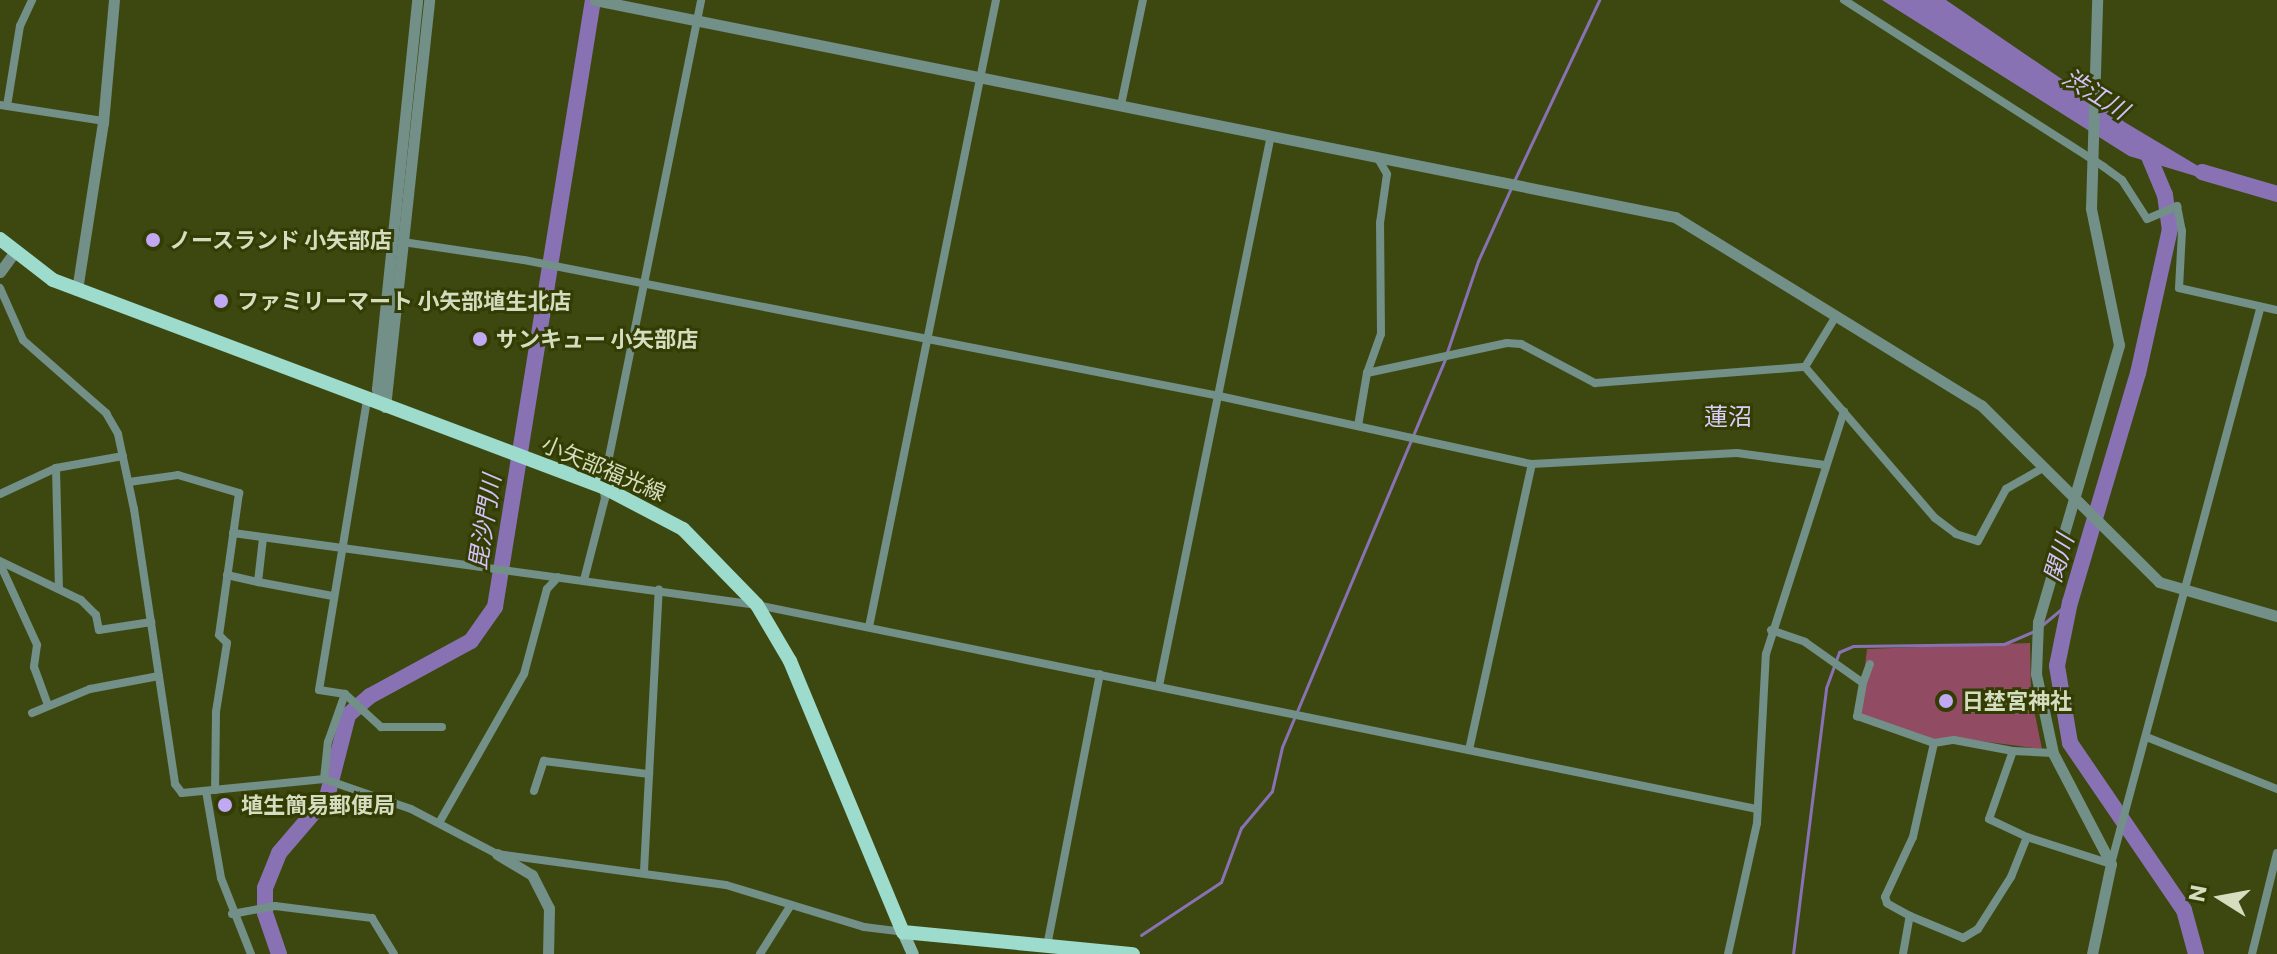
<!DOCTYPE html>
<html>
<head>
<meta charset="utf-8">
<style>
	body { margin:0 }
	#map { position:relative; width:2277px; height:954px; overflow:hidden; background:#3d4811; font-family:Commissioner,"Noto Sans JP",sans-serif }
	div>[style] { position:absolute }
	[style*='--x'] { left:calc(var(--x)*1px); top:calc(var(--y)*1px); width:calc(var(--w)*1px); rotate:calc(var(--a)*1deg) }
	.green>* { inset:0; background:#914b63 }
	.water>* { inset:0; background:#8972b4 }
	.stream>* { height:3px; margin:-1.5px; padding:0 1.5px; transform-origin:1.5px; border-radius:1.5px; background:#8972b4 }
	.river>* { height:16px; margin:-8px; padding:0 8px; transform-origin:8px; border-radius:8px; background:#8972b4 }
	.minor>* { height:8px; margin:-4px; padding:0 4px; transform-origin:4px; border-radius:4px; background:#728f88 }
	.tertiary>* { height:11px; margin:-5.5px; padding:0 5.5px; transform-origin:5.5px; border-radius:5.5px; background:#728f88 }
	.secondary>* { height:12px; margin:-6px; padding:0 6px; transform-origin:6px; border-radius:6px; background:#8abaaf }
	.primary>* { height:14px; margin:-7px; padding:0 7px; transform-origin:7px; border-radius:7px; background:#9ddbcd }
	.dots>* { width:22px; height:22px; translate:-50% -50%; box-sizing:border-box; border:4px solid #333d03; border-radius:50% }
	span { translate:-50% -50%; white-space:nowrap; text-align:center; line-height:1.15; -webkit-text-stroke:6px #333d03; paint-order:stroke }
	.poi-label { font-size:22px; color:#d5ddc0; font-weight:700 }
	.left { translate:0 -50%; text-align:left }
	.street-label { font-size:22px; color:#d5ddc0 }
	.water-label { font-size:24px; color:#d4c2fa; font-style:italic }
	.neighbourhood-label { font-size:24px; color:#dbcef9 }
	.north { position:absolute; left:2181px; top:858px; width:80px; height:80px; -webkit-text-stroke:6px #333d03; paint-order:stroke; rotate:281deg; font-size:22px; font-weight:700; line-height:32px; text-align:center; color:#d5ddc0 }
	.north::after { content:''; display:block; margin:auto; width:28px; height:36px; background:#d5ddc0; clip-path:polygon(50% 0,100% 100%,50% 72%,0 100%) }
</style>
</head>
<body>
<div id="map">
	<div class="green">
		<div style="clip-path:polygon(2030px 643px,2031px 695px,2042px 749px,1957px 738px,1936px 743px,1859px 716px,1867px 649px)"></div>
	</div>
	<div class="water">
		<div style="clip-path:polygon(1882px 0,1946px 0,2126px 123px,2235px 188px,2129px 156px)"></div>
	</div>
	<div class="stream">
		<div style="--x:1514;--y:181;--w:200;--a:-64.8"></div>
		<div style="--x:1447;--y:352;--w:96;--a:-71.2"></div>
		<div style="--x:1478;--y:261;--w:80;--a:-65.7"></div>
		<div style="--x:2041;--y:626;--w:38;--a:-40"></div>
		<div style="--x:1141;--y:935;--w:96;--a:-33.5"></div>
		<div style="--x:1221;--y:882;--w:58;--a:-69.7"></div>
		<div style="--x:1241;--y:828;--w:48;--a:-50"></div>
		<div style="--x:1272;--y:791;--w:45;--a:-77.2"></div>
		<div style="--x:1282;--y:747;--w:421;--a:-67.2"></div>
		<div style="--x:1793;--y:954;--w:268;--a:-82.9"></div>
		<div style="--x:1826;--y:688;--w:38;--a:-70"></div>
		<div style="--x:1839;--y:652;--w:15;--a:-23"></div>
		<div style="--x:1853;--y:646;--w:151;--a:-0.8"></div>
		<div style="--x:2004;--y:644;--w:34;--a:-23"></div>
	</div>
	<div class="river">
		<div style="--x:2147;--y:152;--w:47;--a:67.3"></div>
		<div style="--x:2165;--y:195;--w:34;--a:82"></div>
		<div style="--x:2170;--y:229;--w:148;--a:102.5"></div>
		<div style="--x:2138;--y:373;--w:239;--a:106.5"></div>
		<div style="--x:2070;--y:602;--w:65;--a:101.5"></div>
		<div style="--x:2057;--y:666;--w:78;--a:80.4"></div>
		<div style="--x:2070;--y:743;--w:202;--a:55.7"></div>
		<div style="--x:2184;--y:910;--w:46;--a:74.7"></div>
		<div style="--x:2202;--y:172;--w:78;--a:16.3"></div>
		<div style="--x:279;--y:954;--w:43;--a:-108.9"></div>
		<div style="--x:265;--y:913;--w:25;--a:-90"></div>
		<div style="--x:265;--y:888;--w:38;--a:-68"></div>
		<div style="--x:279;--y:853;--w:74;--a:-49.4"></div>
		<div style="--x:327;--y:797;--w:85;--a:-75.6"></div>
		<div style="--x:348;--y:715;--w:29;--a:-41"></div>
		<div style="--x:370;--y:696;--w:115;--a:-28.6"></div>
		<div style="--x:471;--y:641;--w:42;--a:-54.8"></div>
		<div style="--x:495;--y:607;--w:615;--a:-80.83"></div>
	</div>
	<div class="minor">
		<div style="--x:1844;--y:0;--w:309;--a:32.7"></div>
		<div style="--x:2104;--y:167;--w:22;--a:36"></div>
		<div style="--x:2122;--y:180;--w:46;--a:57.3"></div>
		<div style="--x:2147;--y:219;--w:33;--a:-23"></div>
		<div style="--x:2177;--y:206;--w:25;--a:79"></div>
		<div style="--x:2182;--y:231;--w:57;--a:93"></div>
		<div style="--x:2179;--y:288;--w:100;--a:12.7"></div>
		<div style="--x:0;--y:105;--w:104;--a:8.8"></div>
		<div style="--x:1121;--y:105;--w:107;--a:-78.2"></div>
		<div style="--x:7;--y:106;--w:81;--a:-80.8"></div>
		<div style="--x:20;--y:26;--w:29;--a:-65"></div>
		<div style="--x:403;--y:242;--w:122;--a:8.5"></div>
		<div style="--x:524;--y:260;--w:708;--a:11.07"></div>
		<div style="--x:1219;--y:396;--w:320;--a:12.3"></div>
		<div style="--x:1532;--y:464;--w:205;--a:-3.1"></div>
		<div style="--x:1737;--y:453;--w:89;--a:7.8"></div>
		<div style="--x:0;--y:288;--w:57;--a:66.1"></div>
		<div style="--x:23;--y:340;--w:111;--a:41.3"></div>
		<div style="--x:106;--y:413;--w:24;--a:60"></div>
		<div style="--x:118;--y:434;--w:77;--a:78"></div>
		<div style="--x:134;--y:509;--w:278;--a:81.5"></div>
		<div style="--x:175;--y:784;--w:11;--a:52"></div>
		<div style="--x:182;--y:793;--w:143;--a:-5.6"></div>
		<div style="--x:324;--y:779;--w:92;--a:19"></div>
		<div style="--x:411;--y:809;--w:97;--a:27.6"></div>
		<div style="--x:497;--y:854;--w:231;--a:7.7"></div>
		<div style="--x:726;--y:885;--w:144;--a:16.9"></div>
		<div style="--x:864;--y:927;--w:38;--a:7"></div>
		<div style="--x:1805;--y:367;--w:199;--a:49.3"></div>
		<div style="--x:1935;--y:518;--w:26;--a:37"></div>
		<div style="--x:1956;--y:534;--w:23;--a:18"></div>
		<div style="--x:1978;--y:541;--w:59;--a:-61.7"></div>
		<div style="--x:2006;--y:489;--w:43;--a:-29.6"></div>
		<div style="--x:1805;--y:367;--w:60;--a:-58.7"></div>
		<div style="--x:1367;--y:373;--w:143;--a:-12.1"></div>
		<div style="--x:1507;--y:343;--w:14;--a:4"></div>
		<div style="--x:1521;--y:344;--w:84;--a:27.8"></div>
		<div style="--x:1595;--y:383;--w:211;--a:-4.4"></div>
		<div style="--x:1358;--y:426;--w:54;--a:-80.4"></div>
		<div style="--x:1367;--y:373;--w:41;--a:-70.3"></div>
		<div style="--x:1381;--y:334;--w:111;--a:-90.5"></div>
		<div style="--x:1380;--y:223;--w:49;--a:-81.9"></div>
		<div style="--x:1387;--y:174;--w:20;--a:-120"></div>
		<div style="--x:56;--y:468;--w:120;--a:88.6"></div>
		<div style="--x:129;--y:482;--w:49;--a:-8.1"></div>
		<div style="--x:178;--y:475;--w:64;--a:16.4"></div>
		<div style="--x:239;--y:493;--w:143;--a:98"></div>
		<div style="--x:219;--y:635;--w:11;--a:45"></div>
		<div style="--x:227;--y:643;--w:70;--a:99.1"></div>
		<div style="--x:216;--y:712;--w:78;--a:90.7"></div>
		<div style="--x:0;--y:494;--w:62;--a:-24.9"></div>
		<div style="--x:56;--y:468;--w:68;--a:-10.2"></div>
		<div style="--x:233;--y:533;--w:529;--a:7.82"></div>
		<div style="--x:757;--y:605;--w:1021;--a:11.53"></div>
		<div style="--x:263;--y:538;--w:44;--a:96.5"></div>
		<div style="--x:258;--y:582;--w:76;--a:10.6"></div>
		<div style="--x:0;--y:561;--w:90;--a:25.7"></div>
		<div style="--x:81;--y:600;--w:21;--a:45"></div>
		<div style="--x:96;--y:615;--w:15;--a:79"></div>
		<div style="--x:99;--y:630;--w:53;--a:-8.7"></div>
		<div style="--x:0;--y:564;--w:89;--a:65.4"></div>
		<div style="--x:37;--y:645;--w:22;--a:98"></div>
		<div style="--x:34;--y:667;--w:40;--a:69.8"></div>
		<div style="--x:227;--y:575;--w:32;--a:13"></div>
		<div style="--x:584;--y:580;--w:85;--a:-75.6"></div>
		<div style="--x:605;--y:498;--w:11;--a:-100"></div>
		<div style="--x:603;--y:487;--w:497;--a:-78.6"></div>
		<div style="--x:869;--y:627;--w:640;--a:-78.55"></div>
		<div style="--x:1771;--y:630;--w:36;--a:19"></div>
		<div style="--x:1805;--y:642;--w:71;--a:35.3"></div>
		<div style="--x:1863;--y:683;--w:34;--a:100"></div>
		<div style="--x:1857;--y:716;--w:82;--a:19.3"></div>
		<div style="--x:1863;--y:683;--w:20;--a:-70"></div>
		<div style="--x:1159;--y:686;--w:562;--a:-78.51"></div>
		<div style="--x:345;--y:694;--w:49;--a:42.5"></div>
		<div style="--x:381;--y:727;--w:61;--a:0"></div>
		<div style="--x:32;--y:713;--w:63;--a:-22.5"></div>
		<div style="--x:90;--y:689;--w:70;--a:-10.7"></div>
		<div style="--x:2149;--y:738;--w:138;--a:21.7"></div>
		<div style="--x:1469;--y:750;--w:293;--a:-77.6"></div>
		<div style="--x:324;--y:779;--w:37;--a:-84"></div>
		<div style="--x:328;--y:742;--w:51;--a:-70.5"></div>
		<div style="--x:345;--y:694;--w:26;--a:-171"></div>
		<div style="--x:319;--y:690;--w:293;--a:-80.6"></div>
		<div style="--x:206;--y:791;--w:88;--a:80.2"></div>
		<div style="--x:221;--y:878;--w:82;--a:68.5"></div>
		<div style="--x:534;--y:791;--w:32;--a:-72"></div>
		<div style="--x:544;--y:761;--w:106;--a:7.1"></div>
		<div style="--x:439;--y:823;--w:172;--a:-60.3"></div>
		<div style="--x:524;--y:674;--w:88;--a:-74.9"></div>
		<div style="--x:547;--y:589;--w:16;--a:-47"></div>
		<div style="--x:2027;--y:837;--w:88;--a:17.8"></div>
		<div style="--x:2111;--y:864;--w:575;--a:-74.97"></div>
		<div style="--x:644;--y:871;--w:282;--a:-87"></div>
		<div style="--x:232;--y:914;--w:44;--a:-10.5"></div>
		<div style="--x:275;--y:906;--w:98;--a:7.1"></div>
		<div style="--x:372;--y:918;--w:42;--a:58.6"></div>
		<div style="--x:1910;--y:916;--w:26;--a:-151"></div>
		<div style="--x:1887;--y:903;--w:6;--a:-108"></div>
		<div style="--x:1885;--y:897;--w:66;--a:-65"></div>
		<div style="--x:1913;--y:837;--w:96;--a:-77.4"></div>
		<div style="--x:1934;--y:743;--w:20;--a:-9"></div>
		<div style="--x:1954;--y:740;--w:60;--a:10.6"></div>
		<div style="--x:1047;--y:946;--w:277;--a:-79"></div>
		<div style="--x:760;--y:954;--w:58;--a:-57.7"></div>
		<div style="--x:1728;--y:954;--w:134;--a:-77.5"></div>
		<div style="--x:1757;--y:823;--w:169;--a:-87"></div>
		<div style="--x:1766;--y:654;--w:255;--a:-72.2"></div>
		<div style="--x:1903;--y:954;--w:39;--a:-80"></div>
		<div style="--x:1910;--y:916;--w:57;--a:22.5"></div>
		<div style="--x:1963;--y:938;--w:17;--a:-31"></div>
		<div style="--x:1978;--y:929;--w:62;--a:-57.6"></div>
		<div style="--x:2011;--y:877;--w:43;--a:-68.2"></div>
		<div style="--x:2027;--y:837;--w:42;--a:-154.7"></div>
		<div style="--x:1989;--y:819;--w:72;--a:-70.6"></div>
		<div style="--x:2013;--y:751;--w:40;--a:2.9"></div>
		<div style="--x:2252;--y:954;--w:104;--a:-76.1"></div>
	</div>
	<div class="tertiary">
		<div style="--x:595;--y:0;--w:1102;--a:11.36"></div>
		<div style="--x:1675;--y:217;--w:359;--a:31.6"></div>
		<div style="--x:1981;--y:405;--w:251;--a:44.8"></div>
		<div style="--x:2159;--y:582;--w:123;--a:16.1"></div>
		<div style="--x:0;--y:272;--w:22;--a:-54"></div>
		<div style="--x:77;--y:290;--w:169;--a:-81.2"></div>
		<div style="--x:103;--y:123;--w:123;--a:-84.9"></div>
		<div style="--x:385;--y:407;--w:20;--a:-114"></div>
		<div style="--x:377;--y:389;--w:391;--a:-84.1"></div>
		<div style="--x:385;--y:407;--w:409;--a:-83.8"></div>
		<div style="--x:497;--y:854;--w:41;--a:31"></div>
		<div style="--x:532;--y:875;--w:37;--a:63"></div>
		<div style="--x:549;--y:908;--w:46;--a:91.2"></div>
		<div style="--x:2092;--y:954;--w:92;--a:-78.1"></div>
		<div style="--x:2111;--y:864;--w:125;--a:-117.6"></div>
		<div style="--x:2053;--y:753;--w:81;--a:-102.1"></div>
		<div style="--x:2036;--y:674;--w:52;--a:-87.8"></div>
		<div style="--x:2038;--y:622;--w:289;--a:-73.7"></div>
		<div style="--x:2119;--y:345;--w:140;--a:-101.6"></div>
		<div style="--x:2091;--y:208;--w:208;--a:-88.3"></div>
	</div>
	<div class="secondary">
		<div style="--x:903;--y:932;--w:24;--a:66"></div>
	</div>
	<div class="primary">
		<div style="--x:0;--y:239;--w:67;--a:37.7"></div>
		<div style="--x:53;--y:280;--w:588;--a:20.62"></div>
		<div style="--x:603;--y:487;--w:90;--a:27.7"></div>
		<div style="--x:683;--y:529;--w:106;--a:45.8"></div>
		<div style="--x:757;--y:605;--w:65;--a:59.5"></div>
		<div style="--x:790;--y:661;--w:294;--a:67.4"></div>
		<div style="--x:903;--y:932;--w:231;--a:5.5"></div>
	</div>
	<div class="dots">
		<div style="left:153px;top:240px;background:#c1a8f3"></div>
		<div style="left:221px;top:301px;background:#c1a8f3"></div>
		<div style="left:480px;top:339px;background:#c1a8f3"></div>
		<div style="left:1946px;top:701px;background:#c1a8f3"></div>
		<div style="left:225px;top:805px;background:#c1a8f3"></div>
	</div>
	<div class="poi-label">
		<span class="left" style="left:169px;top:240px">ノースランド 小矢部店</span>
		<span class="left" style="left:237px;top:301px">ファミリーマート 小矢部埴生北店</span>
		<span class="left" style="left:496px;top:339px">サンキュー 小矢部店</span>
		<span class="left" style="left:1962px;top:701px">日埜宮神社</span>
		<span class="left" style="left:241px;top:805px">埴生簡易郵便局</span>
	</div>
	<div class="street-label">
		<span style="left:604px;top:468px;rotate:23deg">小矢部福光線</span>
	</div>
	<div class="water-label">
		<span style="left:2096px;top:93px;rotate:32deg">渋江川</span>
		<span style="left:484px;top:522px;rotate:-81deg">毘沙門川</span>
		<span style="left:2058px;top:558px;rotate:-73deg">関川</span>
	</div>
	<div class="neighbourhood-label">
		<span style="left:1728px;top:416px">蓮沼</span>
	</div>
	<div class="north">N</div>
</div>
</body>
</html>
